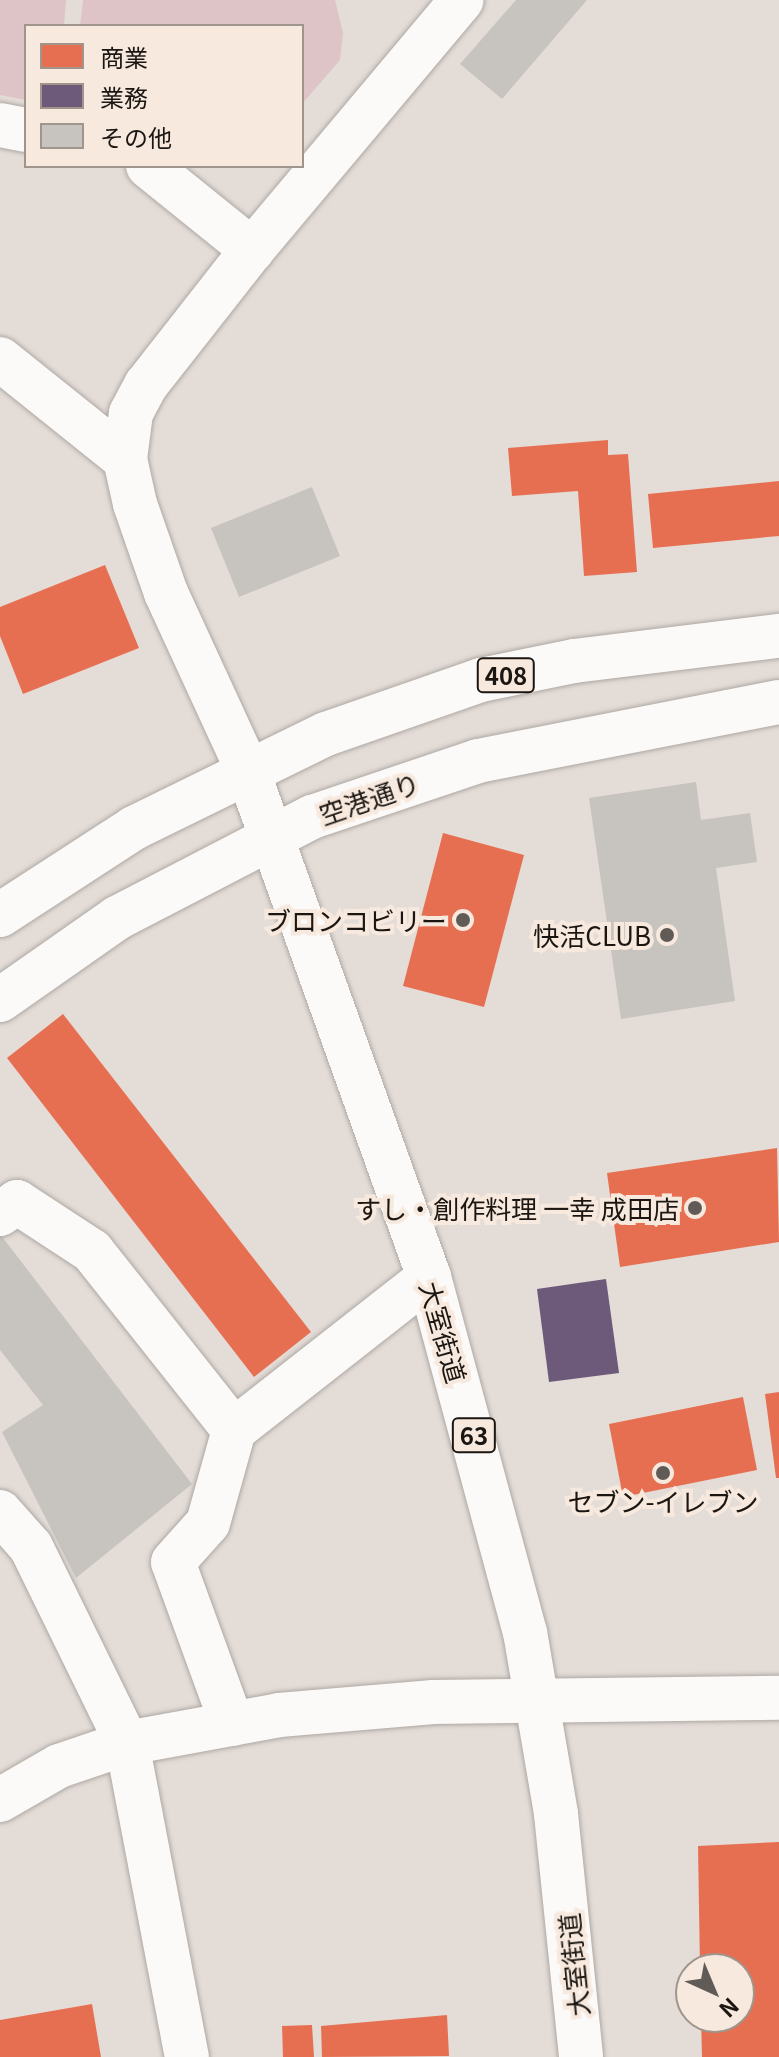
<!DOCTYPE html>
<html>
<head>
<meta charset="utf-8">
<style>
	body { margin:0 }
	#map { position:relative; width:779px; height:2057px; overflow:hidden; background:#e4dcd7; font-family:Georgia,"Noto Sans JP",serif }
	div>[style] { position:absolute }
	[style*='--x'] { left:calc(var(--x)*1px); top:calc(var(--y)*1px); width:calc(var(--w)*1px); rotate:calc(var(--a)*1deg) }
	.green>* { inset:0; background:#dec4c7 }
	.shops>* { inset:0; background:#e76f51 }
	.offices>* { inset:0; background:#6d597a }
	.building>* { inset:0; background:#c7c3be }
	.roads { filter:drop-shadow(0 0 2px #aea8a3) drop-shadow(0 0 2px #aea8a3) }
	.minor>* { height:44px; margin:-22px; padding:0 22px; transform-origin:22px; border-radius:22px; background:#fbfaf9 }
	.major>* { height:44px; margin:-22px; padding:0 22px; transform-origin:22px; border-radius:22px; background:#fbfaf9 }
	.highway>* { height:44px; margin:-22px; padding:0 22px; transform-origin:22px; border-radius:22px; background:#fbfaf9 }
	.dots>* { width:22px; height:22px; translate:-50% -50%; box-sizing:border-box; border:4px solid #f7e9de; border-radius:50% }
	span { translate:-50% -50%; white-space:nowrap; text-align:center; line-height:1.15; -webkit-text-stroke:8px #f7e9de; paint-order:stroke }
	.shield-label span { padding:2px 6px; background:#f7e9de; border:2px solid; border-radius:6px; -webkit-text-stroke-width:0 }
	.shield-label { font-size:24px; color:#1b1612; font-weight:700 }
	.street-label { font-size:26px; color:#1b1612 }
	.poi-label { font-size:26px; color:#1b1612 }
	.right { translate:-100% -50%; text-align:right }
	.legend { position:absolute; left:24px; top:24px; width:280px; height:144px; box-sizing:border-box; background:#f7e9de; border:2px solid #9f958c; margin:0; padding:10px 14px; list-style:none; font-size:24px; color:#1b1612 }
	.legend li { display:flex; align-items:center; gap:16px; height:40px }
	.legend b { width:40px; border:2px solid #9f958c }
	.north { position:absolute; left:675px; top:1953px; width:80px; height:80px; box-sizing:border-box; background:#f7e9de; border:2px solid #9f958c; border-radius:50%; rotate:136deg; font-size:22px; font-weight:700; line-height:32px; text-align:center; color:#1b1612 }
	.north::after { content:''; display:block; margin:auto; width:28px; height:36px; background:#615b57; clip-path:polygon(50% 0,100% 100%,50% 72%,0 100%) }
</style>
</head>
<body>
<div id="map">
	<div class="green">
		<div style="clip-path:polygon(0 0,66px 0,64px 26px,26px 26px,26px 100px,0 95px)"></div>
		<div style="clip-path:polygon(83px 0,335px 0,343px 33px,340px 60px,302px 104px,302px 26px,80px 26px)"></div>
	</div>
	<div class="shops">
		<div style="clip-path:polygon(608px 440px,608px 455px,628px 454px,637px 572px,584px 576px,578px 491px,512px 496px,508px 448px)"></div>
		<div style="clip-path:polygon(779px 481px,779px 536px,653px 548px,648px 494px)"></div>
		<div style="clip-path:polygon(105px 565px,139px 648px,23px 694px,0 636px,0 607px)"></div>
		<div style="clip-path:polygon(443px 833px,524px 855px,484px 1007px,403px 986px)"></div>
		<div style="clip-path:polygon(63px 1014px,311px 1332px,254px 1377px,7px 1058px)"></div>
		<div style="clip-path:polygon(777px 1148px,779px 1242px,620px 1267px,607px 1173px)"></div>
		<div style="clip-path:polygon(779px 1392px,779px 1478px,776px 1478px,765px 1394px)"></div>
		<div style="clip-path:polygon(743px 1397px,757px 1470px,623px 1497px,609px 1424px)"></div>
		<div style="clip-path:polygon(779px 1842px,779px 2057px,702px 2057px,701px 2017px,739px 2017px,739px 1969px,700px 1969px,698px 1846px)"></div>
		<div style="clip-path:polygon(92px 2004px,101px 2057px,0 2057px,0 2020px)"></div>
		<div style="clip-path:polygon(447px 2015px,449px 2056px,322px 2057px,321px 2026px)"></div>
		<div style="clip-path:polygon(312px 2025px,314px 2057px,283px 2057px,282px 2026px)"></div>
	</div>
	<div class="offices">
		<div style="clip-path:polygon(606px 1279px,619px 1373px,549px 1382px,537px 1289px)"></div>
	</div>
	<div class="building">
		<div style="clip-path:polygon(516px 0,587px 0,502px 99px,460px 64px)"></div>
		<div style="clip-path:polygon(312px 487px,340px 556px,239px 597px,211px 528px)"></div>
		<div style="clip-path:polygon(696px 782px,701px 820px,750px 813px,757px 862px,716px 868px,735px 1001px,621px 1019px,589px 798px)"></div>
		<div style="clip-path:polygon(0 1234px,192px 1484px,76px 1578px,2px 1432px,43px 1405px,0 1350px)"></div>
	</div>
	<div class="roads">
		<div class="minor">
			<div style="--x:0;--y:125;--w:26;--a:11"></div>
			<div style="--x:148;--y:166;--w:134;--a:38.9"></div>
			<div style="--x:0;--y:359;--w:160;--a:38.7"></div>
			<div style="--x:247;--y:769;--w:194;--a:-114.7"></div>
			<div style="--x:166;--y:593;--w:94;--a:-109.2"></div>
			<div style="--x:135;--y:504;--w:46;--a:-102.5"></div>
			<div style="--x:125;--y:459;--w:46;--a:-82.6"></div>
			<div style="--x:131;--y:413;--w:32;--a:-62"></div>
			<div style="--x:146;--y:385;--w:172;--a:-51.9"></div>
			<div style="--x:252;--y:250;--w:326;--a:-50"></div>
			<div style="--x:0;--y:1214;--w:21;--a:-35"></div>
			<div style="--x:17;--y:1202;--w:90;--a:33.2"></div>
			<div style="--x:92;--y:1251;--w:228;--a:51.6"></div>
			<div style="--x:234;--y:1430;--w:248;--a:-38.1"></div>
			<div style="--x:0;--y:1512;--w:47;--a:48.5"></div>
			<div style="--x:31;--y:1547;--w:218;--a:63.9"></div>
			<div style="--x:127;--y:1743;--w:320;--a:79.2"></div>
			<div style="--x:232;--y:1724;--w:172;--a:-110"></div>
			<div style="--x:173;--y:1562;--w:52;--a:-48.1"></div>
			<div style="--x:208;--y:1523;--w:97;--a:-74.4"></div>
			<div style="--x:0;--y:1800;--w:68;--a:-30"></div>
			<div style="--x:59;--y:1766;--w:72;--a:-18.7"></div>
			<div style="--x:127;--y:1743;--w:155;--a:-10.4"></div>
			<div style="--x:279;--y:1715;--w:155;--a:-4.8"></div>
			<div style="--x:433;--y:1702;--w:346;--a:-0.7"></div>
		</div>
		<div class="major">
			<div style="--x:247;--y:769;--w:540;--a:70.29"></div>
			<div style="--x:429;--y:1277;--w:368;--a:74.9"></div>
			<div style="--x:525;--y:1632;--w:185;--a:80.3"></div>
			<div style="--x:556;--y:1814;--w:244;--a:84.1"></div>
		</div>
		<div class="highway">
			<div style="--x:0;--y:915;--w:160;--a:-33"></div>
			<div style="--x:134;--y:828;--w:214;--a:-26.1"></div>
			<div style="--x:326;--y:734;--w:164;--a:-19.2"></div>
			<div style="--x:481;--y:680;--w:95;--a:-11.5"></div>
			<div style="--x:574;--y:661;--w:207;--a:-7"></div>
			<div style="--x:0;--y:1000;--w:143;--a:-35"></div>
			<div style="--x:117;--y:918;--w:220;--a:-27.4"></div>
			<div style="--x:312;--y:817;--w:175;--a:-18.6"></div>
			<div style="--x:478;--y:761;--w:307;--a:-11.1"></div>
		</div>
	</div>
	<div class="dots">
		<div style="left:463px;top:920px;background:#615b57"></div>
		<div style="left:667px;top:935px;background:#615b57"></div>
		<div style="left:695px;top:1208px;background:#615b57"></div>
		<div style="left:663px;top:1473px;background:#615b57"></div>
	</div>
	<div class="shield-label">
		<span style="left:506px;top:675px">408</span>
		<span style="left:474px;top:1435px">63</span>
	</div>
	<div class="street-label">
		<span style="left:369px;top:798px;rotate:-19deg">空港通り</span>
		<span style="left:444px;top:1332px;rotate:74deg">大室街道</span>
		<span style="left:573px;top:1965px;rotate:-96deg">大室街道</span>
	</div>
	<div class="poi-label">
		<span class="right" style="left:447px;top:920px">ブロンコビリー</span>
		<span class="right" style="left:651px;top:935px">快活CLUB</span>
		<span class="right" style="left:679px;top:1208px">すし・創作料理 一幸 成田店</span>
		<span style="left:663px;top:1501px">セブン-イレブン</span>
	</div>
	<ul class="legend">
	<li><b style="height:22px;background:#e76f51"></b>商業</li>
	<li><b style="height:22px;background:#6d597a"></b>業務</li>
	<li><b style="height:22px;background:#c7c3be"></b>その他</li>
	</ul>
	<div class="north">N</div>
</div>
</body>
</html>
